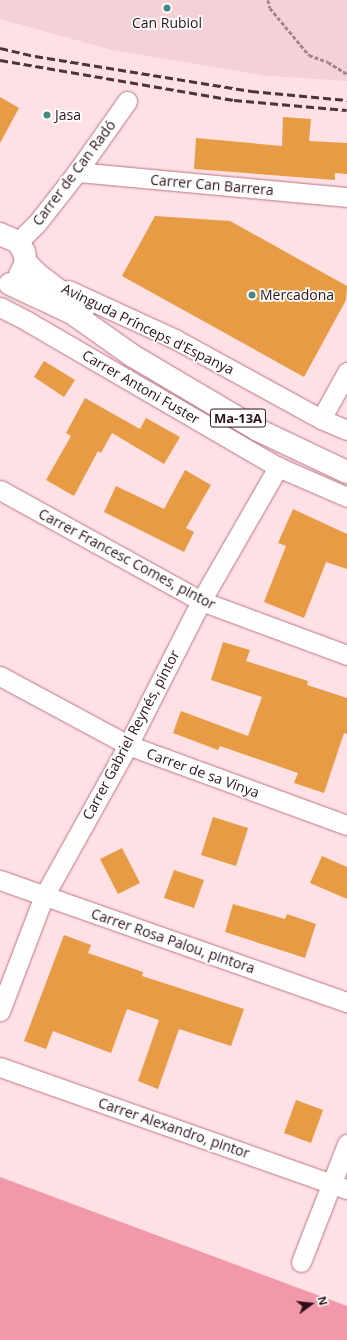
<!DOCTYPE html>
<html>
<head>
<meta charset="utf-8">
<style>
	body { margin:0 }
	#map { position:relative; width:347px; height:1340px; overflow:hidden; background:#ffe0e5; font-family:"Open Sans",sans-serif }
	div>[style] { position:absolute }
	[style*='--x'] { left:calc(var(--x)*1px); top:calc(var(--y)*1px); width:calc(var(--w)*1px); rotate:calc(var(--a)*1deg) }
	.built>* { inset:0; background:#f3d1d7 }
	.green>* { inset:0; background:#f198aa }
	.building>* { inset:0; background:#e69b44 }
	.path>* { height:2.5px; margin-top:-1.25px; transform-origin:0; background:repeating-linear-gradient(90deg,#a2868b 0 4px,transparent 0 6px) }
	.roads { filter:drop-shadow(0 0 1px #b97582) drop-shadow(0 0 1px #b97582) }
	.street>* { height:19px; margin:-9.5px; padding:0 9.5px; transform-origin:9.5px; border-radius:9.5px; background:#fff }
	.primary>* { height:22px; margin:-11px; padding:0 11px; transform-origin:11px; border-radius:11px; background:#fff }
	.rail>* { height:3px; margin-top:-1.5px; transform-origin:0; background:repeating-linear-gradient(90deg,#4e3339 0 8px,transparent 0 12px) }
	.dots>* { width:11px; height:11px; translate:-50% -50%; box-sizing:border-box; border:2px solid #fff; border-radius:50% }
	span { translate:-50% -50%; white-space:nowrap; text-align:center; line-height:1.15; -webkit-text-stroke:3.5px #fff; paint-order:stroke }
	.shield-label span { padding:1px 3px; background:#fff; border:1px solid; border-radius:3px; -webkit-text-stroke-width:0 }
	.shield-label { font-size:13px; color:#2c1218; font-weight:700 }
	.poi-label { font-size:14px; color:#2c1218 }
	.left { translate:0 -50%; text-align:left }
	.street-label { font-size:14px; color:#2c1218 }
	.north { position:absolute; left:291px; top:1284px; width:40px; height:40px; -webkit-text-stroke:3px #fff; paint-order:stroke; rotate:75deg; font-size:11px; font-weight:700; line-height:16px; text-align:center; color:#2c1218 }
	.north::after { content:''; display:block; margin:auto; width:14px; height:18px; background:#2c1218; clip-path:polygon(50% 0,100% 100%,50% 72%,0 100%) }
</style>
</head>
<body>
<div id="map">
	<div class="built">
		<div style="clip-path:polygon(0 0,347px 0,347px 81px,270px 76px,112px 50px,0 19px)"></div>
	</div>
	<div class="green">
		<div style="clip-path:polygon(0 1177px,347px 1306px,347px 1340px,0 1340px)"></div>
	</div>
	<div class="building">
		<div style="clip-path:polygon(0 97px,19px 108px,0 143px)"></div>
		<div style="clip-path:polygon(283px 117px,311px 119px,309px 141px,347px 143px,347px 174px,335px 173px,335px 180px,194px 169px,196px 138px,282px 146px)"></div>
		<div style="clip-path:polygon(155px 216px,230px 221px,347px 286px,346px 300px,304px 377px,122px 276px)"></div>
		<div style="clip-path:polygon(44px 361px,75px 380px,64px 397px,34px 377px)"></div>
		<div style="clip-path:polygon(85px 398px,140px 429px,146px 418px,180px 437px,164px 464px,112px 433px,101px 453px,98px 451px,74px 496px,46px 480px,71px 436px,66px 433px)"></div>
		<div style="clip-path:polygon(185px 470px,211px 485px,186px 528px,194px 532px,184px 552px,104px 512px,116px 486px,164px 509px)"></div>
		<div style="clip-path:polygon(293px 509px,347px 534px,347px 569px,326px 562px,304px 618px,264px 602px,286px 546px,278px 543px)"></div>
		<div style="clip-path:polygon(223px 642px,250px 650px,246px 661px,308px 681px,307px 685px,347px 698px,347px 734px,344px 733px,324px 793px,294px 783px,298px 773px,220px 746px,218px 750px,173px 733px,181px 711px,248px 736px,262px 697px,211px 680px)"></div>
		<div style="clip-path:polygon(213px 817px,248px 828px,236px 866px,201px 855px)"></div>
		<div style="clip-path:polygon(122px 848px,140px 883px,118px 894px,100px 859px)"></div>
		<div style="clip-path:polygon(322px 856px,347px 867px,347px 899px,310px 883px)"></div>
		<div style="clip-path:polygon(174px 870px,204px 880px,194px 908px,164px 898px)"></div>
		<div style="clip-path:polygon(233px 904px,285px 919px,287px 914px,316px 924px,305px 958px,225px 932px)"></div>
		<div style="clip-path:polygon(64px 935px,91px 945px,88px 953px,143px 972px,142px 976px,244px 1009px,231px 1046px,179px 1029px,158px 1089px,138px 1081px,159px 1020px,127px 1009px,111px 1053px,53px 1031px,46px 1049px,24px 1041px)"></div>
		<div style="clip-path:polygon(296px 1100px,323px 1110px,311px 1143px,284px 1133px)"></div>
	</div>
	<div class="path">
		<div style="--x:268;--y:0;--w:8;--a:76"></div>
		<div style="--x:270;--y:8;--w:61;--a:50.3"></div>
		<div style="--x:309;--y:55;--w:20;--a:20"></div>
		<div style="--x:328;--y:62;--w:22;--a:32"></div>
	</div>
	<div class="roads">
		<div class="street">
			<div style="--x:77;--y:172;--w:271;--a:5.3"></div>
			<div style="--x:18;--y:242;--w:28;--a:-45"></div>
			<div style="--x:38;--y:222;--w:63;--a:-52"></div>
			<div style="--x:77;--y:172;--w:87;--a:-54.8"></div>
			<div style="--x:68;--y:290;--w:118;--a:24.6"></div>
			<div style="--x:175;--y:339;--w:166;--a:28.7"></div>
			<div style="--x:321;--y:419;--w:28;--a:23"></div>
			<div style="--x:0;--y:307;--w:30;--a:27"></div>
			<div style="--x:27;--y:321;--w:290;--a:30.2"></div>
			<div style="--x:278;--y:467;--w:75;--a:23.5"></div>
			<div style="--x:321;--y:419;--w:54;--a:-61"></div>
			<div style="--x:0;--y:490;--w:230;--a:28.9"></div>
			<div style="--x:201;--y:601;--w:156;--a:20.3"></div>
			<div style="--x:0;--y:676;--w:145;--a:28.3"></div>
			<div style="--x:128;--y:745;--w:233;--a:20.1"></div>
			<div style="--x:0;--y:880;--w:368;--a:19.4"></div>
			<div style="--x:0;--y:1011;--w:123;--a:-69.1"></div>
			<div style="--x:44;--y:896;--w:173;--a:-60.9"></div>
			<div style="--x:128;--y:745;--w:161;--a:-63.1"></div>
			<div style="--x:201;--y:601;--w:155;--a:-60.1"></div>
			<div style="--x:0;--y:1067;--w:368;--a:19.4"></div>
			<div style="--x:301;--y:1262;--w:127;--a:-68.7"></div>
		</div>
		<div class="primary">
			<div style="--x:0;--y:234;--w:20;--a:24"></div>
			<div style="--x:18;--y:242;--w:12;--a:59"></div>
			<div style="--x:24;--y:252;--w:11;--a:80"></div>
			<div style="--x:26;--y:263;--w:13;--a:117"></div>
			<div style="--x:26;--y:263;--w:16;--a:45"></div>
			<div style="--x:37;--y:274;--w:58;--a:37.3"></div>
			<div style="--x:10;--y:284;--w:68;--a:25.1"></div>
			<div style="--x:72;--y:313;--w:75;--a:35.2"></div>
			<div style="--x:133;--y:356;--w:145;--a:30.6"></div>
			<div style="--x:258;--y:430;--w:98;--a:25.3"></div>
		</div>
	</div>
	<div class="rail">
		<div style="--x:0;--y:48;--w:36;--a:13"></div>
		<div style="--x:35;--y:56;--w:219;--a:9.2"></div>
		<div style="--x:251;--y:91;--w:96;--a:5.4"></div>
		<div style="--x:0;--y:60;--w:237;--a:9.7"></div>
		<div style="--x:234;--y:100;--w:113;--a:5.1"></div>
	</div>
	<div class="dots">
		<div style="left:167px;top:8px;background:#438982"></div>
		<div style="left:47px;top:115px;background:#438982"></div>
		<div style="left:252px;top:295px;background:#438982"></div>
	</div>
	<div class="shield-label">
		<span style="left:238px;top:418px">Ma-13A</span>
	</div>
	<div class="poi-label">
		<span style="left:167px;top:23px">Can Rubiol</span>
		<span class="left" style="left:55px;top:115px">Jasa</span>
		<span class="left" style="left:260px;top:295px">Mercadona</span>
	</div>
	<div class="street-label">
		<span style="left:74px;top:173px;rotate:-53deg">Carrer de Can Radó</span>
		<span style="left:212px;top:185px;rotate:5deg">Carrer Can Barrera</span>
		<span style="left:148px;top:329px;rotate:26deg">Avinguda Prínceps d'Espanya</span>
		<span style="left:141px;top:387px;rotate:30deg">Carrer Antoni Fuster</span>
		<span style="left:127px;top:559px;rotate:28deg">Carrer Francesc Comes, pintor</span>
		<span style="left:131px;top:735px;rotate:-62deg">Carrer Gabriel Reynés, pintor</span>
		<span style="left:203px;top:773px;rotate:20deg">Carrer de sa Vinya</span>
		<span style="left:173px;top:941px;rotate:19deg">Carrer Rosa Palou, pintora</span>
		<span style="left:174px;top:1128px;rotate:19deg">Carrer Alexandro, pintor</span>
	</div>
	<div class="north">N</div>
</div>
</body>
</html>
